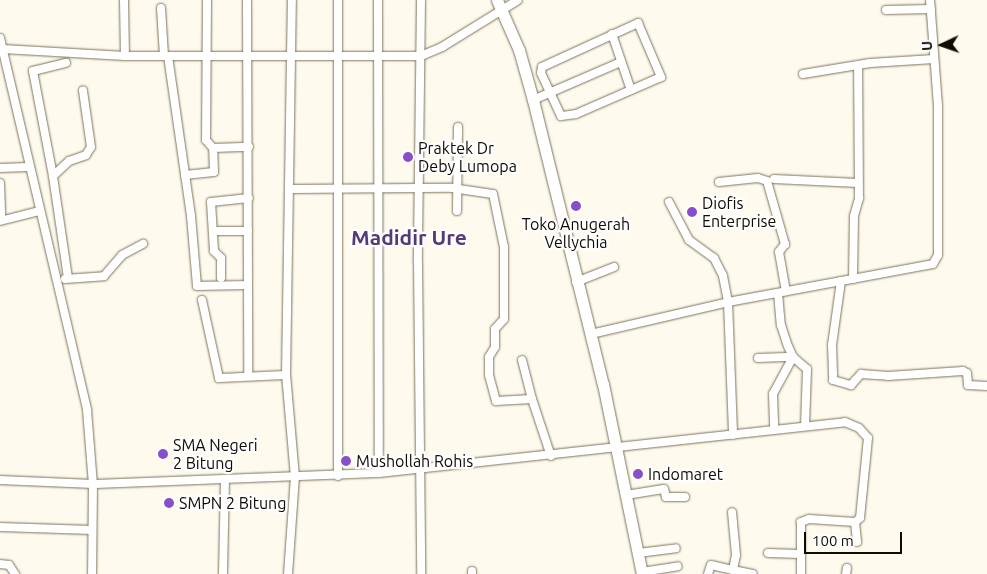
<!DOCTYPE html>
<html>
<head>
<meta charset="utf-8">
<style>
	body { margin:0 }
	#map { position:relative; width:987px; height:574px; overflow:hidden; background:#fefaee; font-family:Ubuntu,sans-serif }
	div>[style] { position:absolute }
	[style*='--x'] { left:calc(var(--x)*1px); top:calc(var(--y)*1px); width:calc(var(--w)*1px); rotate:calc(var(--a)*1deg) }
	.roads { filter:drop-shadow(0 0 1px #7c7459) drop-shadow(0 0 1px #7c7459) }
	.minor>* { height:8px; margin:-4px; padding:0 4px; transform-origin:4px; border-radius:4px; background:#fff }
	.highway>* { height:11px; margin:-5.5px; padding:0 5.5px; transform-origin:5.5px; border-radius:5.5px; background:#fff }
	.dots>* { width:14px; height:14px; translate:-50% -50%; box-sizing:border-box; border:2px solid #fff; border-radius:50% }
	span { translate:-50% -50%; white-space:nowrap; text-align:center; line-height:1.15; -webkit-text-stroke:4.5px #fff; paint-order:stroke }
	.poi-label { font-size:16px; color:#0e0b03 }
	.left { translate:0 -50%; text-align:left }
	.district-label { font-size:21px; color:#543b77; font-weight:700 }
	.north { position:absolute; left:917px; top:20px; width:50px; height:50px; -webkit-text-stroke:4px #fff; paint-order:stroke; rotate:267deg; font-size:14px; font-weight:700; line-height:20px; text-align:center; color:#0e0b03 }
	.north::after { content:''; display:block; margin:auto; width:18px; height:22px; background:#0e0b03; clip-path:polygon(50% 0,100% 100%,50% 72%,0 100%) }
	.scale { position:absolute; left:804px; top:532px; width:98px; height:22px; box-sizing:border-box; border:2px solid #0e0b03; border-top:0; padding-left:6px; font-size:15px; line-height:18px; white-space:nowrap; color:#0e0b03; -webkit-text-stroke:4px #fff; paint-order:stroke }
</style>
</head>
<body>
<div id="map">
	<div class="roads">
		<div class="minor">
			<div style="--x:124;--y:0;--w:56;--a:89"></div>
			<div style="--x:207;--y:0;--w:140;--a:90.4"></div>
			<div style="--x:206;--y:140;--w:11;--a:49"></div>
			<div style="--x:213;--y:148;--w:36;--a:-2"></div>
			<div style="--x:247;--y:0;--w:376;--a:89.8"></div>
			<div style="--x:338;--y:0;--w:476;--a:90"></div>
			<div style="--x:378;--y:0;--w:473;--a:89.9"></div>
			<div style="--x:421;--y:0;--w:262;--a:90.7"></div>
			<div style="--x:418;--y:262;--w:312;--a:89.4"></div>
			<div style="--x:161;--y:8;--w:48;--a:86.4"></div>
			<div style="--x:886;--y:10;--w:45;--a:-1.3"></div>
			<div style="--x:638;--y:23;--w:59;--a:66.9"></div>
			<div style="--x:661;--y:77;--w:93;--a:156.5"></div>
			<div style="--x:576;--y:114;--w:15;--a:172"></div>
			<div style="--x:561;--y:116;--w:47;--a:-114.9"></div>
			<div style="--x:541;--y:73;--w:6;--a:-81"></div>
			<div style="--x:542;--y:67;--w:106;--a:-24.6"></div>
			<div style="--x:612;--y:34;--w:59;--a:71.3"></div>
			<div style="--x:0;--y:38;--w:382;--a:76.8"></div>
			<div style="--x:87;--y:410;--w:74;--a:85.4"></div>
			<div style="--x:93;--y:484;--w:90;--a:90.6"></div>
			<div style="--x:3;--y:49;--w:122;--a:3.3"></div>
			<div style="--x:125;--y:56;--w:296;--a:0"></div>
			<div style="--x:421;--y:56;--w:23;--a:-23"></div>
			<div style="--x:442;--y:47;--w:89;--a:-31.7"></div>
			<div style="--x:168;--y:56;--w:162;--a:81.8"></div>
			<div style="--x:191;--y:216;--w:70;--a:85.1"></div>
			<div style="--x:197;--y:286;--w:50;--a:-1.1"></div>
			<div style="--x:803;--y:74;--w:68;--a:-9.3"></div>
			<div style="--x:870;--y:63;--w:64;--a:-3.6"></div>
			<div style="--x:533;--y:100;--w:96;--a:-23.4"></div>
			<div style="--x:0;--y:168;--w:28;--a:-2"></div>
			<div style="--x:185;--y:175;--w:29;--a:-6"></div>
			<div style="--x:214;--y:172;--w:24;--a:-92"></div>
			<div style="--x:53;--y:176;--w:107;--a:-100.8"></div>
			<div style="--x:33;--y:71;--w:34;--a:-14"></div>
			<div style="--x:774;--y:179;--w:84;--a:2.7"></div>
			<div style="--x:719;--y:182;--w:39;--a:-6"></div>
			<div style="--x:758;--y:178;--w:9;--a:18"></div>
			<div style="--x:767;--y:181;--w:66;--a:74.1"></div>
			<div style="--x:785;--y:244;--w:10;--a:127"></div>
			<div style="--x:779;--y:252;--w:40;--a:80"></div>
			<div style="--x:0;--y:183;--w:37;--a:88"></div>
			<div style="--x:290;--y:189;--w:162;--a:-0.4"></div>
			<div style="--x:452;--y:188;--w:41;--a:8.3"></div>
			<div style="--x:493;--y:194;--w:54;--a:78.3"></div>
			<div style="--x:504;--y:247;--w:72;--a:90"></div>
			<div style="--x:504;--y:319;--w:13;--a:132"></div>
			<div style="--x:495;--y:329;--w:18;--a:90"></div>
			<div style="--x:495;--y:347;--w:12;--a:121"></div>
			<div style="--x:489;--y:357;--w:18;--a:90"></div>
			<div style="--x:489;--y:375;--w:27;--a:75"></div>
			<div style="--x:496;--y:401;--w:36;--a:-3"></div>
			<div style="--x:532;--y:399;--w:60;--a:71.6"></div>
			<div style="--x:669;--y:202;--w:43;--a:62.2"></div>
			<div style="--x:689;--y:240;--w:31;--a:36"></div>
			<div style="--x:714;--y:258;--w:20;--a:63"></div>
			<div style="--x:723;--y:276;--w:26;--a:79"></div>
			<div style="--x:728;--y:302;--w:133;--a:87.8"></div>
			<div style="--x:457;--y:211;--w:84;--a:-89.3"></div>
			<div style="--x:0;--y:221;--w:40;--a:-14.4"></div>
			<div style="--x:213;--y:231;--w:35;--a:0"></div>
			<div style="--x:68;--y:278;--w:103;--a:-98.4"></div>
			<div style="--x:53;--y:176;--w:22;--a:-43"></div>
			<div style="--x:69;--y:161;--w:18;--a:-19"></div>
			<div style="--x:86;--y:155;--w:9;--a:-58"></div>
			<div style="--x:91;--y:147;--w:57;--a:-98.1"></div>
			<div style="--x:221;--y:278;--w:20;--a:-90"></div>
			<div style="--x:221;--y:258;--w:10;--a:-135"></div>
			<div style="--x:214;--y:251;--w:49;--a:-93.5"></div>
			<div style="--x:211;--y:202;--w:38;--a:-6"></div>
			<div style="--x:65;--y:279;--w:39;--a:-4"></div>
			<div style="--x:104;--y:276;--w:28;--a:-49"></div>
			<div style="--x:122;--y:255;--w:24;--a:-28"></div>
			<div style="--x:853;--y:279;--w:63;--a:-89.1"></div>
			<div style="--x:854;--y:216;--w:19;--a:-74"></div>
			<div style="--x:859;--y:198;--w:132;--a:-90.4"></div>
			<div style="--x:841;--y:281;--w:65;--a:98"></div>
			<div style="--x:832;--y:345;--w:35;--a:88"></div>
			<div style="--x:833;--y:380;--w:19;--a:16"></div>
			<div style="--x:851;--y:385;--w:15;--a:-48"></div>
			<div style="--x:861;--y:374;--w:27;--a:4"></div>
			<div style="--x:888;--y:376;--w:75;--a:-3.8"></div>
			<div style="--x:963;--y:371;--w:4;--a:27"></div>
			<div style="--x:967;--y:373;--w:12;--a:85"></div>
			<div style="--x:968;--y:385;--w:19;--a:3"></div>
			<div style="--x:576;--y:282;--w:41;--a:-21.5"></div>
			<div style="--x:778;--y:293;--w:32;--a:85"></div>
			<div style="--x:781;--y:325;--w:22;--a:72"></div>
			<div style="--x:788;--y:346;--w:12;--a:66"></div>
			<div style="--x:793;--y:357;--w:18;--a:41"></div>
			<div style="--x:807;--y:369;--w:57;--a:92"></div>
			<div style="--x:202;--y:300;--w:80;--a:77.7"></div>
			<div style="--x:219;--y:378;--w:67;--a:-2.6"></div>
			<div style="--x:591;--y:334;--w:141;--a:-13.1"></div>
			<div style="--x:728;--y:302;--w:208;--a:-10.5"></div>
			<div style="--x:933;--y:264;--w:10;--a:-61"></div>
			<div style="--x:938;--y:255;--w:149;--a:-90"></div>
			<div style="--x:938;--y:106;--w:106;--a:-94.3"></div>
			<div style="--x:758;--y:358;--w:35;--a:-2"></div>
			<div style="--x:793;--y:357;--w:42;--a:118.4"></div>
			<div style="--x:773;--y:394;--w:36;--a:88"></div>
			<div style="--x:522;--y:360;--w:40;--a:75.6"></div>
			<div style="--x:0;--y:480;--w:93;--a:2.5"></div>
			<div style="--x:93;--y:484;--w:286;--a:-2.2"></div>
			<div style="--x:379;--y:473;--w:469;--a:-6.2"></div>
			<div style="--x:845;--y:422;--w:15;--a:23"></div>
			<div style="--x:859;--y:428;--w:13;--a:48"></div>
			<div style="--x:868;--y:438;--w:80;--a:95.7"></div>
			<div style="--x:860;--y:518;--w:6;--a:141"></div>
			<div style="--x:855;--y:522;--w:46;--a:-176.3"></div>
			<div style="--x:809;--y:519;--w:9;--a:159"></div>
			<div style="--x:801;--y:522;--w:52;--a:90"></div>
			<div style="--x:626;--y:495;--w:38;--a:-9"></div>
			<div style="--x:664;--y:489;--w:8;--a:76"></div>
			<div style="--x:666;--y:497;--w:19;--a:0"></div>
			<div style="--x:855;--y:522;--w:20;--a:84"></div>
			<div style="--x:0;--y:527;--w:92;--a:1.9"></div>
			<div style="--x:638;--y:553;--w:38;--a:-7"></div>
			<div style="--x:768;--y:553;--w:32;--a:2"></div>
			<div style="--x:0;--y:564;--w:9;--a:6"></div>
			<div style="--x:9;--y:565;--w:11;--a:56"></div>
			<div style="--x:733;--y:570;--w:20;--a:11"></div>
			<div style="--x:642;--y:572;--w:36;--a:-9"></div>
			<div style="--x:223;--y:574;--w:95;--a:-88.8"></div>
			<div style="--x:288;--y:574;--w:97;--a:-85.9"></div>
			<div style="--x:295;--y:477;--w:102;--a:-95"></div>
			<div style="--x:286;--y:375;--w:375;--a:-89.1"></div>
			<div style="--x:472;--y:574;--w:3;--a:-90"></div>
			<div style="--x:708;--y:574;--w:9;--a:-72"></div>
			<div style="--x:711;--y:565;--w:23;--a:13"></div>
			<div style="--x:733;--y:570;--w:15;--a:-79"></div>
			<div style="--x:736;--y:555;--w:43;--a:-95.3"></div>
			<div style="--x:846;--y:574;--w:6;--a:-81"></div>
		</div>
		<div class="highway">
			<div style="--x:497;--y:0;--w:55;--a:66.3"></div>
			<div style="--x:519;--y:50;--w:52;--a:74.4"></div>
			<div style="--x:533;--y:100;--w:292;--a:76.2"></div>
			<div style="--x:603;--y:384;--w:194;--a:78.4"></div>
		</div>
	</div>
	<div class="dots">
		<div style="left:408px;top:157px;background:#8750c8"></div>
		<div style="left:576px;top:206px;background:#8750c8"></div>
		<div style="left:692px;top:212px;background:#8750c8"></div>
		<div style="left:163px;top:454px;background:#8750c8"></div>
		<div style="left:346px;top:461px;background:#8750c8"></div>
		<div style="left:638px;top:474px;background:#8750c8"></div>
		<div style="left:169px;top:503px;background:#8750c8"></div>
	</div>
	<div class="poi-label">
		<span class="left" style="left:418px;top:157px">Praktek Dr<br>Deby Lumopa</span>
		<span class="left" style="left:702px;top:212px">Diofis<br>Enterprise</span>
		<span style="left:576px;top:233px">Toko Anugerah<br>Vellychia</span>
		<span class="left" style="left:173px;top:454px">SMA Negeri<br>2 Bitung</span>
		<span class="left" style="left:356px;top:461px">Mushollah Rohis</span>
		<span class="left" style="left:648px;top:474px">Indomaret</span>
		<span class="left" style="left:179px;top:503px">SMPN 2 Bitung</span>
	</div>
	<div class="district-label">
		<span style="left:409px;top:237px">Madidir Ure</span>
	</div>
	<div class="north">U</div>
	<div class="scale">100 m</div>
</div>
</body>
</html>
